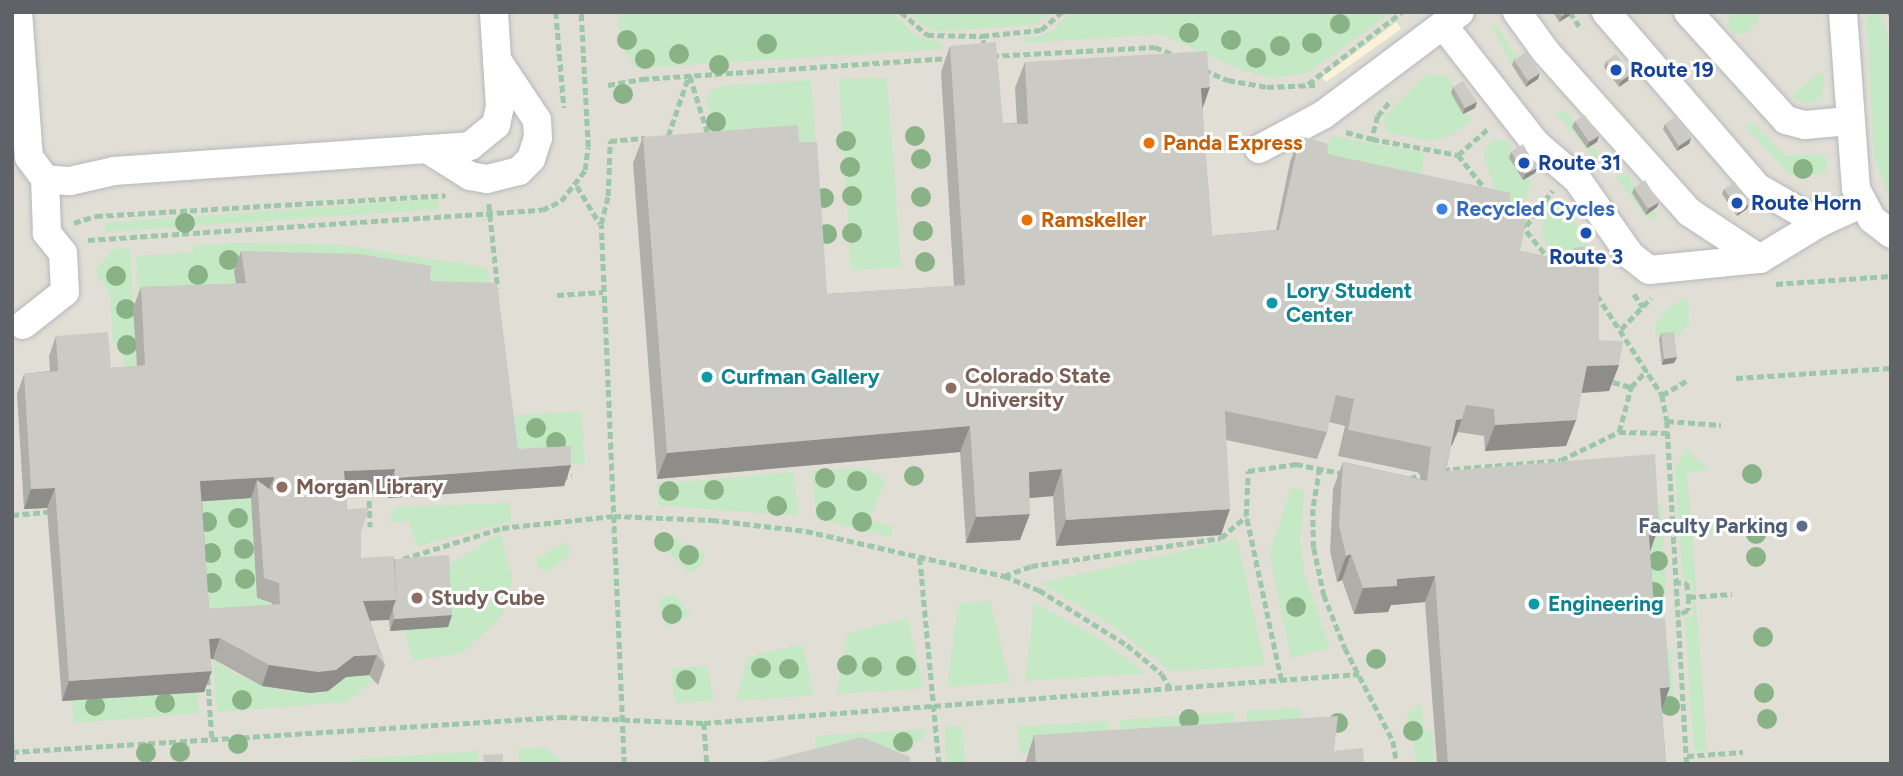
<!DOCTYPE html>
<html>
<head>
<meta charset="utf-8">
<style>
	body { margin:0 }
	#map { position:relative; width:1903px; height:776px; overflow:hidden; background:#f1efe8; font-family:Figtree,sans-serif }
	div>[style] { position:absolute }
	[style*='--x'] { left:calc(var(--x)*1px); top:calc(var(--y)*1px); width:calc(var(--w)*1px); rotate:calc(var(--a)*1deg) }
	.education>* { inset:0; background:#e1ded6 }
	.green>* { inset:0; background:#c5e8c5 }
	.sand>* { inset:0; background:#fbf3d9 }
	.path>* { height:4.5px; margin-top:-2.25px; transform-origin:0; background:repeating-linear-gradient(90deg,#9cc7a9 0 7px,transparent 0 10.5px) }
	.roads { filter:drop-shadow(0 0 2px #b5b8bc) drop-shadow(0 0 2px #b5b8bc) }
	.minor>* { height:28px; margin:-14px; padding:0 14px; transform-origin:14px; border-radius:14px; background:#fff }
	.trees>* { width:20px; height:20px; margin:-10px; border-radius:50%; background:#89b387 }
	.wall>* { inset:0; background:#afaea9 }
	.shaded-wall>* { inset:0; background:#8f8d8a }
	.building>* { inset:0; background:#cccac5 }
	.dots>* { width:19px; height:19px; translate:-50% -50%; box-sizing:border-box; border:4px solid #fff; border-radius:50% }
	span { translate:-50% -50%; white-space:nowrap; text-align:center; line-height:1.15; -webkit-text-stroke:6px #fff; paint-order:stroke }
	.transit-label { font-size:21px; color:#164399; font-weight:700 }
	.left { translate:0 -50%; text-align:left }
	.food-label { font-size:21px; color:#c56008; font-weight:700 }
	.shop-label { font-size:21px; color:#366cbe; font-weight:700 }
	.culture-label { font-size:21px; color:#0d838f; font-weight:700 }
	.education-label { font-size:21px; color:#785e54; font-weight:700 }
	.service-label { font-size:21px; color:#4e5e75; font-weight:700 }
	.right { translate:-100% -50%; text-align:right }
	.frame { position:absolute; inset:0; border:14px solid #5f6368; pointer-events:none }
</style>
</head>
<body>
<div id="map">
	<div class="education">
		<div style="clip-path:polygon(12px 12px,1891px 12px,1891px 764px,12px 764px)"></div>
	</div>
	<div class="green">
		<div style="clip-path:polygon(618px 12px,892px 12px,916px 36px,942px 43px,943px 49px,636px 68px,620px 44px)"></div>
		<div style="clip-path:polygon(907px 12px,1054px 12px,1032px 25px,940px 31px,928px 29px)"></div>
		<div style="clip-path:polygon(1069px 12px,1392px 12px,1309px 72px,1274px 78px,1244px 71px,1161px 34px,1024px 43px,1025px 38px,1042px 36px,1056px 28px)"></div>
		<div style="clip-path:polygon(1731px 12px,1756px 12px,1761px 18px,1744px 35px,1733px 33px,1727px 26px)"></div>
		<div style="clip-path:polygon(1866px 12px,1881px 12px,1891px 53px,1891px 202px,1874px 157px)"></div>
		<div style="clip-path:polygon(1490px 23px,1497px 26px,1519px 61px,1512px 65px)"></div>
		<div style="clip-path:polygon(1819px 73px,1824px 75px,1822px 98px,1807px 104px,1790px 97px)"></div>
		<div style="clip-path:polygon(1427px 74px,1448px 76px,1456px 90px,1451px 93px,1472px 120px,1450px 136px,1430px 141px,1386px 132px,1384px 118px)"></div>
		<div style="clip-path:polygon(887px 78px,901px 267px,851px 270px,839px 79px)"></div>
		<div style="clip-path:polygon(811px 80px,816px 158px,718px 143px,706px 102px,710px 91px,722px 86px)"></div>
		<div style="clip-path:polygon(1567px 110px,1587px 148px,1593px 145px,1599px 155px,1595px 158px,1555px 113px)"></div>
		<div style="clip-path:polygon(1752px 123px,1786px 156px,1820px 154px,1827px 158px,1826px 173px,1790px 175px,1745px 126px)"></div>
		<div style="clip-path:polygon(1331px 136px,1424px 153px,1422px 172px,1418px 176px,1319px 170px)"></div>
		<div style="clip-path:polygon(1492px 140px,1508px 141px,1514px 154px,1509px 158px,1522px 180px,1528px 177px,1531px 182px,1523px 205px,1515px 210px,1503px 206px,1485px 163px,1484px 152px)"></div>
		<div style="clip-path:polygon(1628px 174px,1637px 190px,1632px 194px,1646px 214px,1654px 209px,1657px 220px,1644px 215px,1615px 176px)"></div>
		<div style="clip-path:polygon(438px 199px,439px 209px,105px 232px,104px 223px)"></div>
		<div style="clip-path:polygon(1559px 207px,1568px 210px,1589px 246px,1588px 251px,1562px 257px,1548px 247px,1541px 234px,1543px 218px,1551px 208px)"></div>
		<div style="clip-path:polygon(235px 243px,336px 244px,488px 268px,490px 304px,138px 307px,136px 256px,194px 252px,193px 245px)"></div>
		<div style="clip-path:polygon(130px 248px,137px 367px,124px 368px,122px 346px,113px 343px,110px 294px,95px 272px,112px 249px)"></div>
		<div style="clip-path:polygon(1688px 297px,1689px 322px,1680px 335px,1655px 337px,1656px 323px,1667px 308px)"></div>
		<div style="clip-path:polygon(581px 411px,585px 464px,518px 469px,515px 415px)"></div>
		<div style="clip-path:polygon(1686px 448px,1709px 470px,1687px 473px,1691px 521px,1713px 520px,1714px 531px,1692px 534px,1696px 592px,1692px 592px,1691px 580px,1683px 579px,1675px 468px)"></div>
		<div style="clip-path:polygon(866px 468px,886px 480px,869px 520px,893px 526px,891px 537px,816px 519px,812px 471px)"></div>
		<div style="clip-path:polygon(794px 472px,798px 516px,658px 505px,657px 484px)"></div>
		<div style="clip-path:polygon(1291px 488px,1304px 490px,1300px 543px,1304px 573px,1330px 648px,1291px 658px,1269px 554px)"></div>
		<div style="clip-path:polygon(266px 497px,257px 598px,272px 603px,273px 625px,202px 629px,193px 502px)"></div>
		<div style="clip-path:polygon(510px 503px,511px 521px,417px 546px,409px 521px,388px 522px,396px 507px)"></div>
		<div style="clip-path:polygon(1661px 505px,1666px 594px,1661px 594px,1662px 605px,1643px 607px,1647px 506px)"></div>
		<div style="clip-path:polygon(500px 533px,512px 576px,510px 597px,499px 620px,461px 653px,413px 661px,404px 630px,448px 627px,445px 567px)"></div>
		<div style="clip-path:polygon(663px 534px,705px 554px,700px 566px,690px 573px,658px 543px)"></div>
		<div style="clip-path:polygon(1237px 539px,1265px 665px,1171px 671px,1115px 627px,1041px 583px)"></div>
		<div style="clip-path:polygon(565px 542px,572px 552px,546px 574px,534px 560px)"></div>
		<div style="clip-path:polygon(674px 593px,690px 615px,668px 628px,657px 601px)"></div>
		<div style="clip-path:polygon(990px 601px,1010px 682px,947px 687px,958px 604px)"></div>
		<div style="clip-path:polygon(1034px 602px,1099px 639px,1146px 673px,1025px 681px)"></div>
		<div style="clip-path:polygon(1692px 602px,1696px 602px,1707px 750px,1694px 751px,1685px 618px,1693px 617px)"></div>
		<div style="clip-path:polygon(907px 618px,924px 688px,836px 694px,847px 633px)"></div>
		<div style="clip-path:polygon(802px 644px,814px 695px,736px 701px,748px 657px)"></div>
		<div style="clip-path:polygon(1671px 650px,1675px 713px,1660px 714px,1656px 651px)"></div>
		<div style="clip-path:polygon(213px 659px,235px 674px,280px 691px,328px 691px,346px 677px,369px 675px,372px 681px,347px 702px,217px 712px)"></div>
		<div style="clip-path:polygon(707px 666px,714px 700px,675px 703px,672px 668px)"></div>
		<div style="clip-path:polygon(197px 692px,199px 713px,73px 723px,72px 700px)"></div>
		<div style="clip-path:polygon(1421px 704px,1424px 730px,1432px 731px,1434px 764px,1417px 764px,1407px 715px)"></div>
		<div style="clip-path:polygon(1300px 708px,1302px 731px,1248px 736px,1246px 711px)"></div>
		<div style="clip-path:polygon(1234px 712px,1235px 730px,1120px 747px,1120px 720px)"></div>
		<div style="clip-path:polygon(1108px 721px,1110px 748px,1020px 754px,1018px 727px)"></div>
		<div style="clip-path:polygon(962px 726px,965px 764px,947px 764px,945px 727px)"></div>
		<div style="clip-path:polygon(927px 729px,924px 738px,889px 758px,817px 763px,815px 736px)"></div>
		<div style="clip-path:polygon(544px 747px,565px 764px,519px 764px,518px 749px)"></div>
		<div style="clip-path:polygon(477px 751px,478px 764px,351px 764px,351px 760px)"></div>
	</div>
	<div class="sand">
		<div style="clip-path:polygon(1397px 22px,1401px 29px,1326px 82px,1322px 77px)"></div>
	</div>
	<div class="path">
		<div style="--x:556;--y:12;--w:96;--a:85.2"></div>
		<div style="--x:901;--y:12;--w:35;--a:41"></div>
		<div style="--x:927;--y:35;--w:55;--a:1"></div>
		<div style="--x:1570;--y:12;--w:17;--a:57"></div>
		<div style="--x:1890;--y:12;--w:4;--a:76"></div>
		<div style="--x:984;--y:47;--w:11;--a:-100"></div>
		<div style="--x:982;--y:36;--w:59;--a:-5.8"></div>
		<div style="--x:1041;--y:30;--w:28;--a:-41"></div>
		<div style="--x:992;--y:56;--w:163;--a:-3.2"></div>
		<div style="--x:1155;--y:47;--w:22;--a:22"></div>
		<div style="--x:1204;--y:70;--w:26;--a:23"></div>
		<div style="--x:1228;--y:80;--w:40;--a:10"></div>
		<div style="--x:1267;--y:87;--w:48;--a:-2.4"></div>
		<div style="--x:690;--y:76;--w:61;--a:72.8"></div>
		<div style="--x:1308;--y:84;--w:118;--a:-37.5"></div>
		<div style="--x:608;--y:85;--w:35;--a:-10"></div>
		<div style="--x:642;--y:79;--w:308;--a:-3.9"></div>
		<div style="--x:1389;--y:103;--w:17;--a:130"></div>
		<div style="--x:1378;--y:116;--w:24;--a:105"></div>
		<div style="--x:1372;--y:139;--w:87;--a:10.5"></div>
		<div style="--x:1458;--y:155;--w:46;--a:51.1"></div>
		<div style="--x:1346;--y:132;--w:27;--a:15"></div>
		<div style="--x:668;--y:136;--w:65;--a:-71"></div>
		<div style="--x:1458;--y:155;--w:41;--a:-41.1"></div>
		<div style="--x:577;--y:186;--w:44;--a:58.8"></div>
		<div style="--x:489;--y:204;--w:85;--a:84"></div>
		<div style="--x:74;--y:223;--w:23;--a:-18"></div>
		<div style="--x:96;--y:216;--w:350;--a:-3.4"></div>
		<div style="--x:1520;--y:223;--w:46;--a:51.1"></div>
		<div style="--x:1526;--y:226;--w:44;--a:-53.4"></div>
		<div style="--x:88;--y:240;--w:455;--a:-3.8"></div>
		<div style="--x:542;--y:210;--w:21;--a:-25"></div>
		<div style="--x:561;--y:201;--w:39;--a:-52"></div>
		<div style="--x:585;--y:170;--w:23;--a:-83"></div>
		<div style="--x:588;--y:147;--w:135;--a:-93"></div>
		<div style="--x:1776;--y:284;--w:115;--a:-4"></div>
		<div style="--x:1634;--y:294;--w:16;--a:55"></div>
		<div style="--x:557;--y:295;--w:46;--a:-3.7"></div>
		<div style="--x:1597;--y:295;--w:119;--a:57"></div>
		<div style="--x:1662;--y:395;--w:26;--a:79"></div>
		<div style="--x:1667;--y:421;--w:344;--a:86.7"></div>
		<div style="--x:1621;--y:329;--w:43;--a:-45.9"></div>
		<div style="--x:1736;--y:378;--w:155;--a:-3.7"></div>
		<div style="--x:1613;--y:382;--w:19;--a:16"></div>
		<div style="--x:1662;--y:395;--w:28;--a:-30"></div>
		<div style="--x:1667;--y:421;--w:54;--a:4.2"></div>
		<div style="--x:1619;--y:432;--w:47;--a:-75.1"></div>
		<div style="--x:1631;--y:387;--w:23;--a:-47"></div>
		<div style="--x:1320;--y:468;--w:42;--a:99.7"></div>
		<div style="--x:1313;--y:509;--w:39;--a:89"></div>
		<div style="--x:1314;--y:548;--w:48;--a:78"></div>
		<div style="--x:1324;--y:595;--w:57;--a:68.4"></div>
		<div style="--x:1345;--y:648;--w:105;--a:62.7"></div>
		<div style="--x:1393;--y:741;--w:23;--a:80"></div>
		<div style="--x:1443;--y:470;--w:118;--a:-4.8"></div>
		<div style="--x:1561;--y:460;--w:64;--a:-25.8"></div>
		<div style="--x:1619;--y:432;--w:50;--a:1.1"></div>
		<div style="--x:561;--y:477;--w:11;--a:-5"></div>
		<div style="--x:1410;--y:479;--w:13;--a:-29"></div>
		<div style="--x:369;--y:490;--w:37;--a:88"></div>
		<div style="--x:345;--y:491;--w:29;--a:-2"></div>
		<div style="--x:12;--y:515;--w:36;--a:-5"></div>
		<div style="--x:920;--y:558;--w:207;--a:84.7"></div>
		<div style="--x:403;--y:559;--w:104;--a:-17.4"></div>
		<div style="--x:502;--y:528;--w:113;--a:-6.1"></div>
		<div style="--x:614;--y:516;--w:98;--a:2.3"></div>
		<div style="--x:712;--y:520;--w:95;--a:6.7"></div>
		<div style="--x:806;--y:531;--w:203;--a:12.8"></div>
		<div style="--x:1004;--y:576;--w:38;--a:22"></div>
		<div style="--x:1039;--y:590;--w:104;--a:32"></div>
		<div style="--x:1127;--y:645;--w:45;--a:39.6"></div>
		<div style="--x:1162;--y:674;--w:16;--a:60"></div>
		<div style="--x:1004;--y:576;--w:29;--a:-20"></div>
		<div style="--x:1031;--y:566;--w:192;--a:-8.4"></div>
		<div style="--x:1221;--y:538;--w:33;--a:-41"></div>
		<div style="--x:1674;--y:582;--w:13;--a:4"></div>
		<div style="--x:1687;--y:583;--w:14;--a:82"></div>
		<div style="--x:1689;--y:597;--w:14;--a:94"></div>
		<div style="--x:1688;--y:611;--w:12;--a:160"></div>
		<div style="--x:1689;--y:597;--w:43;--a:-4"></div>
		<div style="--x:208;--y:678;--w:61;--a:86.2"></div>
		<div style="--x:1281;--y:680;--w:168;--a:-102"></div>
		<div style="--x:1246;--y:516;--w:45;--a:-87.5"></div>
		<div style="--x:1248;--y:471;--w:49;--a:-8.3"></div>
		<div style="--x:1296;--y:464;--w:50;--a:11.5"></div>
		<div style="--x:704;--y:723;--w:41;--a:85.8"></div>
		<div style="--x:12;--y:742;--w:22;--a:85"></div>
		<div style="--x:12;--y:752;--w:549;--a:-3.65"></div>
		<div style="--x:560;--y:717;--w:144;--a:2.4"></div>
		<div style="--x:704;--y:723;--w:657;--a:-4.28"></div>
		<div style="--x:1687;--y:756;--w:56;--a:-4.1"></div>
		<div style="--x:624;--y:764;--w:540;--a:-92.44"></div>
		<div style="--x:601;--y:224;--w:29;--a:-76"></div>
		<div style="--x:608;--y:196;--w:55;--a:-87.9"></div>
		<div style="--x:610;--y:141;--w:36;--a:-5"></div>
	</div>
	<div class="roads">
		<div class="minor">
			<div style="--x:18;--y:12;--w:145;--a:85.7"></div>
			<div style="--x:29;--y:157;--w:27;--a:54"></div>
			<div style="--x:45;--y:179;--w:25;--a:5"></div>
			<div style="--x:70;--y:181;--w:45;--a:-12.8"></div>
			<div style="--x:114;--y:171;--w:357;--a:-4"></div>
			<div style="--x:470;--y:146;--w:33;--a:-39"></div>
			<div style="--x:496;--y:125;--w:19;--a:-78"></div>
			<div style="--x:500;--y:106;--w:94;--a:-93.7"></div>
			<div style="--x:1517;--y:12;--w:49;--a:54.1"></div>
			<div style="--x:1546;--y:52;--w:215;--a:48.2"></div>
			<div style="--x:1689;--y:212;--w:85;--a:33.5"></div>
			<div style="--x:1606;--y:12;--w:231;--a:49.2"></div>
			<div style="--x:1757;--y:187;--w:72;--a:30.1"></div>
			<div style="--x:1688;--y:12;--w:146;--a:47.8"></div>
			<div style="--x:1786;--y:120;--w:20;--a:15"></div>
			<div style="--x:1805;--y:125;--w:44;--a:-5.2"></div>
			<div style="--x:1843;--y:12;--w:177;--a:85.8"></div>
			<div style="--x:1856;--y:189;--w:34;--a:62"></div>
			<div style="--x:1872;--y:219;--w:24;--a:38"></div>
			<div style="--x:1443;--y:25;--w:151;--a:52"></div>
			<div style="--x:1536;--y:144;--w:54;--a:40.5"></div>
			<div style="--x:1577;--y:179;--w:93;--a:55.1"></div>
			<div style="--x:1630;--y:255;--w:24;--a:38"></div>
			<div style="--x:1649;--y:270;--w:112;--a:-5.7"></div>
			<div style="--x:1760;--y:259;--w:69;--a:-31.4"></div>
			<div style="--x:1819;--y:223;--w:46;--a:-24.3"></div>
			<div style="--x:427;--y:149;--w:51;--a:32.1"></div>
			<div style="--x:470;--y:176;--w:17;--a:10"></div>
			<div style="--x:487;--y:179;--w:33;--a:-14"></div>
			<div style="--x:519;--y:171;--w:17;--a:-45"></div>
			<div style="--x:531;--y:159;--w:22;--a:-72"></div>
			<div style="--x:538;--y:138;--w:18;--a:-93"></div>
			<div style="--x:537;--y:120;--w:72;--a:-123.7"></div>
			<div style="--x:1259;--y:149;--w:72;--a:-28"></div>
			<div style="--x:1323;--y:115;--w:171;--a:-36.9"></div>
			<div style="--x:23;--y:325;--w:53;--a:-38.2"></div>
			<div style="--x:65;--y:292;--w:39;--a:-93"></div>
			<div style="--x:63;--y:253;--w:26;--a:-129"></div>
			<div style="--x:47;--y:233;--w:54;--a:-92.1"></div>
		</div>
	</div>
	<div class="trees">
		<div style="left:1340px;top:24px"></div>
		<div style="left:1189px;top:33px"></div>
		<div style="left:627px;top:40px"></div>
		<div style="left:1231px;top:40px"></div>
		<div style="left:1312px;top:43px"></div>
		<div style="left:767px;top:44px"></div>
		<div style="left:1280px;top:46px"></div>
		<div style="left:679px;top:54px"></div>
		<div style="left:1256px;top:58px"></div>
		<div style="left:645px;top:59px"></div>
		<div style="left:719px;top:65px"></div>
		<div style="left:623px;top:94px"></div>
		<div style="left:716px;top:122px"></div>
		<div style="left:915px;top:136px"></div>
		<div style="left:846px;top:141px"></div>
		<div style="left:921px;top:159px"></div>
		<div style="left:850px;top:167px"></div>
		<div style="left:1803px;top:169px"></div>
		<div style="left:852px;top:196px"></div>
		<div style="left:921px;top:197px"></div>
		<div style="left:824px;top:198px"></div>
		<div style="left:185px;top:223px"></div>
		<div style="left:923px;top:231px"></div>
		<div style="left:852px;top:233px"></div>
		<div style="left:827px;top:234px"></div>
		<div style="left:229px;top:260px"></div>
		<div style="left:925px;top:262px"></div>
		<div style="left:198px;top:275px"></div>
		<div style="left:116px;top:276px"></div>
		<div style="left:126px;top:309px"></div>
		<div style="left:127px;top:345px"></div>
		<div style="left:536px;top:428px"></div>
		<div style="left:556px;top:442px"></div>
		<div style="left:1752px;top:474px"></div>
		<div style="left:914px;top:476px"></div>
		<div style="left:825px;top:478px"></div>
		<div style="left:857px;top:481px"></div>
		<div style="left:714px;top:490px"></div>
		<div style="left:669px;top:491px"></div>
		<div style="left:777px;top:506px"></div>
		<div style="left:826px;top:511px"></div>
		<div style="left:238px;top:518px"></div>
		<div style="left:207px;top:522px"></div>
		<div style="left:862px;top:522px"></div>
		<div style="left:1756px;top:534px"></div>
		<div style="left:664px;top:542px"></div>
		<div style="left:244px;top:549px"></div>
		<div style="left:211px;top:553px"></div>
		<div style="left:689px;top:555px"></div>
		<div style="left:1756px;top:557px"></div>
		<div style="left:1658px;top:561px"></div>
		<div style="left:245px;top:579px"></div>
		<div style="left:212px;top:583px"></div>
		<div style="left:1654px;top:592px"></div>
		<div style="left:1296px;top:607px"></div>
		<div style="left:672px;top:614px"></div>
		<div style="left:1763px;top:637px"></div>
		<div style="left:1376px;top:659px"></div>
		<div style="left:847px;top:665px"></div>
		<div style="left:906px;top:666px"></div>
		<div style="left:872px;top:667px"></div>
		<div style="left:761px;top:668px"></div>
		<div style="left:789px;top:669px"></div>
		<div style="left:686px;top:680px"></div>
		<div style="left:1764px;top:693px"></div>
		<div style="left:242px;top:700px"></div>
		<div style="left:165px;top:703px"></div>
		<div style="left:95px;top:706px"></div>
		<div style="left:1670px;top:706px"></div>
		<div style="left:1189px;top:719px"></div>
		<div style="left:1767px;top:719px"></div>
		<div style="left:1338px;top:723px"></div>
		<div style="left:1413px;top:731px"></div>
		<div style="left:903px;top:742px"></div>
		<div style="left:238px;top:744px"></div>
		<div style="left:180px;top:752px"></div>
		<div style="left:146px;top:753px"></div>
	</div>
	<div class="wall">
		<div style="clip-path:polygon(1553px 12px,1570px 12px,1569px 16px,1559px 22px)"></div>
		<div style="clip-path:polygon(950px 46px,1003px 123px,1017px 123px,1015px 88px,1025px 62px,1202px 109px,1212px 236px,1276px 230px,1290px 162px,1300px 136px,1327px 154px,1508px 210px,1520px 251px,1573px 262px,1572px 254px,1574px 248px,1586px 265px,1599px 340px,1619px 365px,1609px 391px,1581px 393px,1576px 420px,1566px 446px,1485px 451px,1484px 436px,1458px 432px,1452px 445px,1451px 446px,1446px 471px,1650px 552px,1666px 764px,1437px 764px,1425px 602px,1391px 605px,1388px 612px,1354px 614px,1342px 580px,1337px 582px,1330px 551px,1333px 489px,1343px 462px,1420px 479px,1421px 473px,1338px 456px,1345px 426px,1329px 422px,1327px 432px,1317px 459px,1226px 440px,1221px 535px,1056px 546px,1053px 496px,1029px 498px,1020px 540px,966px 543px,960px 452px,657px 479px,633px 163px,643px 137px,799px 142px,827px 294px,954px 286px,941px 72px)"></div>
		<div style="clip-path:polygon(1514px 60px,1538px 79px,1526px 87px,1512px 65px)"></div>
		<div style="clip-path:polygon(1606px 61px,1631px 74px,1629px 80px,1619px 87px,1604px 67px)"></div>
		<div style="clip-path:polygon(1453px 87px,1477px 102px,1475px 108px,1463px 114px,1451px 93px)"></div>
		<div style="clip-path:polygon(1575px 121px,1599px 136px,1597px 142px,1587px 148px,1572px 127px)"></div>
		<div style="clip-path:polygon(1665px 124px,1691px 138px,1689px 144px,1677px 151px,1663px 129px)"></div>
		<div style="clip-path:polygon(1511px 152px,1537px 168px,1535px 173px,1523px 180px,1509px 158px)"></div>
		<div style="clip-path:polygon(1634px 188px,1657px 207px,1646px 215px,1632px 193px)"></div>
		<div style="clip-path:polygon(1724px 189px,1747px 209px,1737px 216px,1722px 194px)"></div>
		<div style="clip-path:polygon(evenodd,241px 251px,430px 281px,518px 449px,571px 465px,564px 486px,388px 498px,387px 489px,346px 491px,347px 509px,361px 532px,361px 558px,395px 559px,452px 615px,448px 627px,390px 631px,389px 619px,370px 621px,385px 665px,378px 685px,369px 675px,346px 677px,328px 691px,310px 693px,262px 686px,213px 659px,211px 659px,204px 692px,62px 701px,47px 508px,24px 509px,17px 394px,24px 374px,50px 371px,49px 356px,56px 336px,111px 368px,137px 366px,133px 308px,141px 287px,236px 284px,234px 271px,241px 251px,251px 498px,257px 598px,272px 603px,272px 605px,209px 609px,202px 501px,251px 498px)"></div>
		<div style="clip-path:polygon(1661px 333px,1677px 357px,1674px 363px,1662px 365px,1659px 339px)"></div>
		<div style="clip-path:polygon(1034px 735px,1334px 751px,1364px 764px,1025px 764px)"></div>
	</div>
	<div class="shaded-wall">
		<div style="clip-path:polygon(1568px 12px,1570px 12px,1569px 16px,1559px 22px,1562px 16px)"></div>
		<div style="clip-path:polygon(1540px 73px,1538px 79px,1526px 87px,1528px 81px)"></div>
		<div style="clip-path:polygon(1631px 74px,1629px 80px,1619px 87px,1621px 81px)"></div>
		<div style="clip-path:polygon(1210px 87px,1201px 113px,1201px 88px)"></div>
		<div style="clip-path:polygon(1477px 102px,1475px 108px,1463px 114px,1465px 108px)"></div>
		<div style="clip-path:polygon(1599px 136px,1597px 142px,1587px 148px,1589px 142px)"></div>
		<div style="clip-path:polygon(1691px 138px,1689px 144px,1677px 151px,1679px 146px)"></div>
		<div style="clip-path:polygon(1537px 168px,1535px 173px,1523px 180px,1525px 174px)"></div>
		<div style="clip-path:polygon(1659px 202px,1657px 207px,1646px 215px,1648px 209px)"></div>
		<div style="clip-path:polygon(1749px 204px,1747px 209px,1737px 216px,1739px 210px)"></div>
		<div style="clip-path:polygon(1588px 259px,1586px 265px,1573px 267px,1575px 261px)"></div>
		<div style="clip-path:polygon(1677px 357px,1674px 363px,1662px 365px,1664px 359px)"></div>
		<div style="clip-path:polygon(1619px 365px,1609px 391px,1577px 393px,1587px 366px)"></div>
		<div style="clip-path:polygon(1462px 419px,1452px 445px,1446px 446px,1456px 420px)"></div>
		<div style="clip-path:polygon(1576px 420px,1566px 446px,1485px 451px,1495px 425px)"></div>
		<div style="clip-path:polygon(970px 426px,960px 452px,657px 479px,667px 453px)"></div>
		<div style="clip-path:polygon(571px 465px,564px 486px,388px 498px,395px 478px)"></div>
		<div style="clip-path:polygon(395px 469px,387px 489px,337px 492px,344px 471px)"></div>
		<div style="clip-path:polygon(1062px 469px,1053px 496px,1019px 499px,1029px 472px)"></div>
		<div style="clip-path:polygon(274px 477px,266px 497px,257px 480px,251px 498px,193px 502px,200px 481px)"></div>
		<div style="clip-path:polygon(55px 488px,47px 508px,24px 509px,31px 489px)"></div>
		<div style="clip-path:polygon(1230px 509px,1221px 535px,1056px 546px,1066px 520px)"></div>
		<div style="clip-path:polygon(1030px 514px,1020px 540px,966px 543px,976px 517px)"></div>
		<div style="clip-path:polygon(1659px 526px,1650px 552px,1648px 527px)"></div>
		<div style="clip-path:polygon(1351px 554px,1342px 580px,1337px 582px,1346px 556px)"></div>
		<div style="clip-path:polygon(1435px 576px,1425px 602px,1391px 605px,1388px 612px,1354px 614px,1363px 588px,1397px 579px)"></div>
		<div style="clip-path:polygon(396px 600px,389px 620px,356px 621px,363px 601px)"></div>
		<div style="clip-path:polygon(452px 615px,448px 627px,390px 631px,394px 619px)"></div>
		<div style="clip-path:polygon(220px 638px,213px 659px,202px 660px,209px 639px)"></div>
		<div style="clip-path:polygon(377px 655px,369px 675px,346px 677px,328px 691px,310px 693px,262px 686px,269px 665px,354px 656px)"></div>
		<div style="clip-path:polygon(212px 671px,204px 692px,62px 701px,69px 681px)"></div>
		<div style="clip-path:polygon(1670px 687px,1660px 714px,1660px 688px)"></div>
	</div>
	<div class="building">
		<div style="clip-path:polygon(1559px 12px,1568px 12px,1562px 16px)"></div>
		<div style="clip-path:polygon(996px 42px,1003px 123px,1028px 124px,1025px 62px,1207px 51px,1210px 87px,1201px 88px,1212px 236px,1279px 230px,1300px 136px,1328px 144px,1327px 154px,1511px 193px,1508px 210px,1527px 215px,1520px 251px,1599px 268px,1599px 340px,1623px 341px,1619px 365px,1587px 366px,1576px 420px,1495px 425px,1494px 409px,1466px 405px,1462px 419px,1456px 420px,1446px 471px,1655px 454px,1659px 526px,1648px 527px,1655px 619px,1665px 618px,1670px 687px,1660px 688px,1666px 764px,1448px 764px,1435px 576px,1397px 579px,1397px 586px,1363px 588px,1351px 554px,1346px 556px,1339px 525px,1343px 462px,1427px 481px,1431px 447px,1348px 430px,1354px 399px,1336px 395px,1327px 432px,1225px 411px,1230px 509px,1066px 520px,1062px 469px,1029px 472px,1030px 514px,976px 517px,970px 426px,667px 453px,643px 137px,798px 125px,799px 142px,817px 142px,827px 294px,965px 285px,950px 46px)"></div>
		<div style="clip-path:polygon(1526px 52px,1540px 73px,1528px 81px,1514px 60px)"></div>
		<div style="clip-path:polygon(1616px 54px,1631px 74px,1621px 81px,1606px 61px)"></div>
		<div style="clip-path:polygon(1463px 81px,1477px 102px,1465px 108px,1453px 87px)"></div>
		<div style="clip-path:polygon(1585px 115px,1599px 136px,1589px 142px,1575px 121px)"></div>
		<div style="clip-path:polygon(1676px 116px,1691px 138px,1679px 146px,1665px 124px)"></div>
		<div style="clip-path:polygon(1523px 144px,1537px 168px,1525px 174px,1511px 152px)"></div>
		<div style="clip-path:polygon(1645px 180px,1659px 202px,1648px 209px,1634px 188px)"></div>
		<div style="clip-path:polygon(1735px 182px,1749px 204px,1739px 210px,1724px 189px)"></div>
		<div style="clip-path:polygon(1586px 246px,1588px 259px,1575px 261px,1574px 248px)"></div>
		<div style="clip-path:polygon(evenodd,241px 251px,359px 254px,431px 266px,430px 281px,497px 283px,518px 449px,571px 446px,571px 465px,395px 478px,395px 469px,344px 471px,347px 509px,369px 508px,361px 532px,361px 558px,394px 556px,396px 600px,363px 601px,385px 665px,377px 655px,354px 656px,336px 670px,318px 672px,269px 665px,220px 638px,209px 639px,212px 671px,69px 681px,55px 488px,31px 489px,24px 374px,58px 371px,56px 336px,108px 332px,111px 368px,145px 365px,141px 287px,246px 283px,241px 251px,274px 477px,276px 494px,257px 480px,264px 578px,279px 583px,280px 604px,209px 609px,200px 481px,274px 477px)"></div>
		<div style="clip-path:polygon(1674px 332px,1677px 357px,1664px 359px,1661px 333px)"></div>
		<div style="clip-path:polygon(449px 555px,452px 615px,394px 619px,393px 608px,396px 600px,395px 559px)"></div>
		<div style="clip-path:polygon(1338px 716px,1334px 751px,1363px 748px,1364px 764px,1036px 764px,1034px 735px)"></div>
		<div style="clip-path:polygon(862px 737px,910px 757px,910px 764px,755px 764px)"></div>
		<div style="clip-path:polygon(503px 754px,503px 764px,478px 764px,484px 763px,483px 755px)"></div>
	</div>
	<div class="dots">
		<div style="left:1616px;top:70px;background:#1a4fb4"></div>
		<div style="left:1149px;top:143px;background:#e8710a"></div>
		<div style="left:1524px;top:163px;background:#1a4fb4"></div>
		<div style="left:1737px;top:203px;background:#1a4fb4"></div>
		<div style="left:1442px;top:209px;background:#3f7fe0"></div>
		<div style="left:1027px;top:220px;background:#e8710a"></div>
		<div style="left:1586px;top:233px;background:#1a4fb4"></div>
		<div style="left:1272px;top:303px;background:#0f9aa8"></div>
		<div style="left:707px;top:377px;background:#0f9aa8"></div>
		<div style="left:951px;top:388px;background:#8d6e63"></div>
		<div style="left:282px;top:487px;background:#8d6e63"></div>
		<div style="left:1802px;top:526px;background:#5c6f8a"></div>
		<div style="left:417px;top:598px;background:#8d6e63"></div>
		<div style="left:1534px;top:604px;background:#0f9aa8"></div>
	</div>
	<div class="transit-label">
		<span class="left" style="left:1630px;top:70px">Route 19</span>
		<span class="left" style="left:1538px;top:163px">Route 31</span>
		<span class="left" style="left:1751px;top:203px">Route Horn</span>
		<span style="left:1586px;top:257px">Route 3</span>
	</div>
	<div class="food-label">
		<span class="left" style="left:1163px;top:143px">Panda Express</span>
		<span class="left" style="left:1041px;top:220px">Ramskeller</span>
	</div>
	<div class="shop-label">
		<span class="left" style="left:1456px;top:209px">Recycled Cycles</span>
	</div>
	<div class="culture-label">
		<span class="left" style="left:1286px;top:303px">Lory Student<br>Center</span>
		<span class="left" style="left:721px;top:377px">Curfman Gallery</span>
		<span class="left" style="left:1548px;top:604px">Engineering</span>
	</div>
	<div class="education-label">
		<span class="left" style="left:965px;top:388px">Colorado State<br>University</span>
		<span class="left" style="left:296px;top:487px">Morgan Library</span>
		<span class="left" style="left:431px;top:598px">Study Cube</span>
	</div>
	<div class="service-label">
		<span class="right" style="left:1788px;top:526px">Faculty Parking</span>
	</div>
	<div class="frame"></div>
</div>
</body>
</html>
